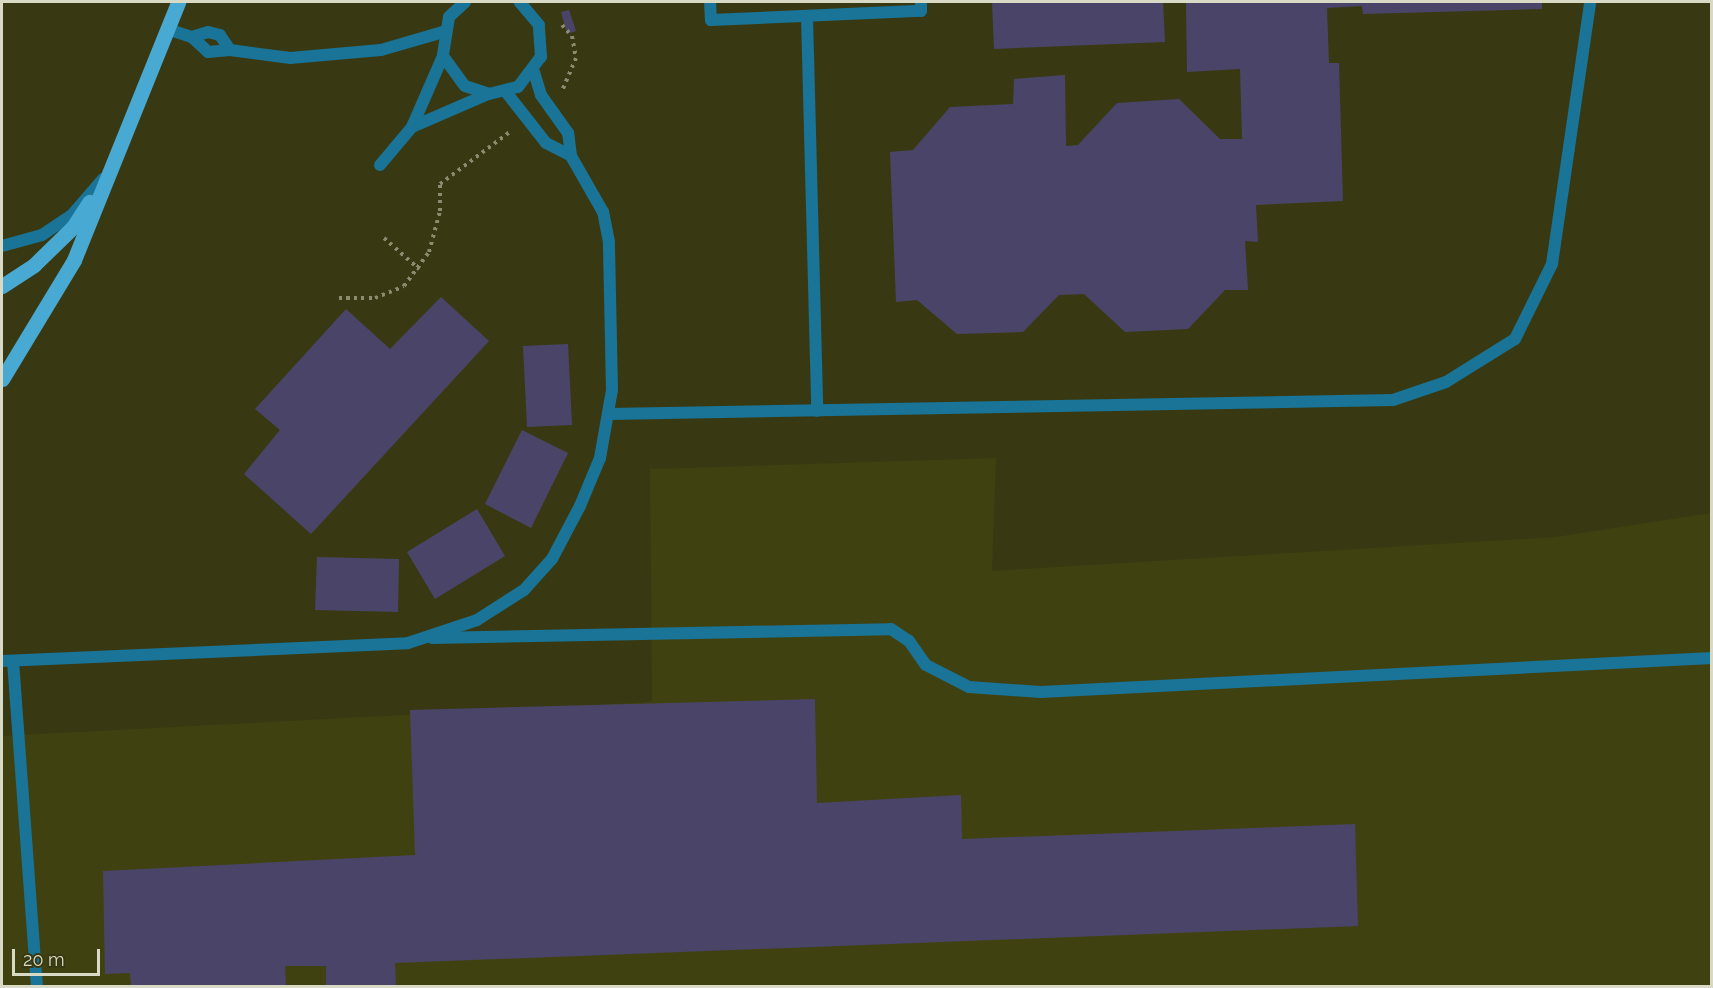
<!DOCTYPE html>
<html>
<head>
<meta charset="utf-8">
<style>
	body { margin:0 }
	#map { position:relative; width:1713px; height:988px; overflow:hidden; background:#383912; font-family:Raleway,sans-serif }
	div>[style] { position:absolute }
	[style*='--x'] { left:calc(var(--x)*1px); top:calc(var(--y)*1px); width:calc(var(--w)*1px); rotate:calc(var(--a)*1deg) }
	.built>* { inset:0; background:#404111 }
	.building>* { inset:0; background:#4a4568 }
	.path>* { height:4px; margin-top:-2px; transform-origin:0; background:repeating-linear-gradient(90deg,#8b8c6f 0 3px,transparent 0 7.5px) }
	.service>* { height:12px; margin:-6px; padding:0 6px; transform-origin:6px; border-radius:6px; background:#197497 }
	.primary>* { height:15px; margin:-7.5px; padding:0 7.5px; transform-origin:7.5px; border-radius:7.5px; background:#48a9d3 }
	span { translate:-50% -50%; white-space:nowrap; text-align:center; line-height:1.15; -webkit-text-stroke:4.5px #383912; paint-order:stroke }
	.frame { position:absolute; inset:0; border:3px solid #d9dac5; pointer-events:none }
	.scale { position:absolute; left:12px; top:949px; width:88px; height:27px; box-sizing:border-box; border:3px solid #d9dac5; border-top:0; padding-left:8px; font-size:18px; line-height:21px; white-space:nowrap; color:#d9dac5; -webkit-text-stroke:4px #383912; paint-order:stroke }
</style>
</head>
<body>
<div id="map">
	<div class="built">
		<div style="clip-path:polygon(996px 458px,992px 571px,1556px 537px,1711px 513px,1711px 986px,2px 986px,2px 736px,652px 702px,650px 469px)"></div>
	</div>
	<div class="building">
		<div style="clip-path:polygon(992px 2px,1163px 2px,1165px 42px,994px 49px)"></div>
		<div style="clip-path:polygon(1186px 2px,1542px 2px,1542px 9px,1363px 14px,1362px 6px,1327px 8px,1329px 63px,1339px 63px,1343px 201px,1256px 205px,1258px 242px,1245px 241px,1248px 290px,1225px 290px,1188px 329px,1125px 332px,1084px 294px,1059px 295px,1023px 332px,957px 334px,917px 300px,896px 302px,890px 152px,913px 150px,950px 107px,1013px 104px,1014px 79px,1065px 75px,1066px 146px,1078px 145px,1117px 103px,1179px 99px,1220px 139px,1242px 139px,1240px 69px,1187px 72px)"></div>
		<div style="clip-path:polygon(569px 10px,576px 31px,567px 34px,561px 12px)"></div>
		<div style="clip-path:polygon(441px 297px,489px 341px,311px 534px,244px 474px,280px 430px,255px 409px,346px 309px,390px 349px)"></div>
		<div style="clip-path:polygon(568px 344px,572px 425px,527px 427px,523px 346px)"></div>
		<div style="clip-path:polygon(522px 430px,568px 453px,531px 528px,485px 504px)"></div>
		<div style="clip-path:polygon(477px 509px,505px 556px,435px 599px,407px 552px)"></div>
		<div style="clip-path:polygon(317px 557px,399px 559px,398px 612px,315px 610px)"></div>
		<div style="clip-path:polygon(815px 699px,817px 803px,961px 795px,962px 839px,1355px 824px,1358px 926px,395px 963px,396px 986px,326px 986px,326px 966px,285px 966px,286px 986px,131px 986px,130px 973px,105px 974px,103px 871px,415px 855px,410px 710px)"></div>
	</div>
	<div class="path">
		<div style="--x:562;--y:25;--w:15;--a:48"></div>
		<div style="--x:572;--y:36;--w:22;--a:80"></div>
		<div style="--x:576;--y:58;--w:36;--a:113"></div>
		<div style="--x:384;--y:238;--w:47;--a:41.5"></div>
		<div style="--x:339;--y:298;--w:36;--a:0"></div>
		<div style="--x:375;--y:298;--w:31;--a:-22"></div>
		<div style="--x:404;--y:286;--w:42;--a:-53.7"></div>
		<div style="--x:429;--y:252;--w:42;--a:-75"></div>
		<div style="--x:440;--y:211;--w:27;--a:-90"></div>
		<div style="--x:440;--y:184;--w:89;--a:-36.7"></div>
	</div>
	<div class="service">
		<div style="--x:465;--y:2;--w:22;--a:137"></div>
		<div style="--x:449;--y:17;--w:39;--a:99"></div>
		<div style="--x:443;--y:56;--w:37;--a:54"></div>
		<div style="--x:465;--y:86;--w:25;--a:18"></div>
		<div style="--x:489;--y:94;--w:30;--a:-14"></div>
		<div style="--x:518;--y:87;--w:38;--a:-53"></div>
		<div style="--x:541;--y:57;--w:32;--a:-94"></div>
		<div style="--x:539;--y:25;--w:30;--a:-130"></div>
		<div style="--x:710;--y:2;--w:18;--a:87"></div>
		<div style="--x:711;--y:20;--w:210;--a:-2.5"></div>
		<div style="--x:921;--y:11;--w:9;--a:-90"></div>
		<div style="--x:807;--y:17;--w:394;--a:88.5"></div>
		<div style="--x:167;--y:29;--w:26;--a:18"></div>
		<div style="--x:192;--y:37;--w:22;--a:43"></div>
		<div style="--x:208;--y:52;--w:22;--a:-5"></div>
		<div style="--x:230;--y:50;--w:18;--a:-124"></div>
		<div style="--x:220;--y:35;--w:12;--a:-166"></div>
		<div style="--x:208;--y:32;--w:17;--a:163"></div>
		<div style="--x:230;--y:50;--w:61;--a:7.6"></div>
		<div style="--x:290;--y:58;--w:91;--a:-5"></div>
		<div style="--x:381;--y:50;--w:65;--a:-16.2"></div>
		<div style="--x:506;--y:92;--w:65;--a:51.9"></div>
		<div style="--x:546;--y:143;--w:28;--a:27"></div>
		<div style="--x:571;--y:156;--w:23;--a:-97"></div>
		<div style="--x:568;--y:133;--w:47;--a:-125.4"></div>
		<div style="--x:541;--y:95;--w:24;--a:-107"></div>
		<div style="--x:412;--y:127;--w:83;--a:-23.5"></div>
		<div style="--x:380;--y:165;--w:50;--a:-49.9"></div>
		<div style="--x:412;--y:127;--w:77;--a:-66.4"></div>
		<div style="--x:2;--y:246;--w:41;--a:-15.4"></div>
		<div style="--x:42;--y:235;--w:36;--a:-34"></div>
		<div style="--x:72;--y:215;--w:48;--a:-49.3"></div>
		<div style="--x:609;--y:414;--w:784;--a:-1.02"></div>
		<div style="--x:1393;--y:400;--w:56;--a:-18.8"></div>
		<div style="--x:1446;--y:382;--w:81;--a:-31.9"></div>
		<div style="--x:1515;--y:339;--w:84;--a:-63.7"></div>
		<div style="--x:1552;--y:264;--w:265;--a:-81.7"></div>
		<div style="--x:432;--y:638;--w:459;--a:-1.1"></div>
		<div style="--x:891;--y:629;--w:22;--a:34"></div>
		<div style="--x:909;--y:641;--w:29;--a:55"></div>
		<div style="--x:926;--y:665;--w:48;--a:27.1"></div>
		<div style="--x:969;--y:687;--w:72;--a:4"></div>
		<div style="--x:1041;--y:692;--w:672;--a:-2.9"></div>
		<div style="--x:2;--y:661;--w:406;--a:-2.5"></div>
		<div style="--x:408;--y:643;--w:73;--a:-18.4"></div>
		<div style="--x:477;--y:620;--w:56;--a:-32.6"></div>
		<div style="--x:524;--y:590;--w:42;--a:-47.9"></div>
		<div style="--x:552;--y:559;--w:60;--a:-62.2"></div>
		<div style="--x:580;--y:506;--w:52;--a:-67.4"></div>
		<div style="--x:600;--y:458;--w:69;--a:-80"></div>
		<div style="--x:612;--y:390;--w:148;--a:-91.2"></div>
		<div style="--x:609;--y:242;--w:31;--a:-101"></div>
		<div style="--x:603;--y:212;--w:64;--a:-119.7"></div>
		<div style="--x:13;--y:661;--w:326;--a:85.8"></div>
	</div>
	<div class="primary">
		<div style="--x:2;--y:286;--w:38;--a:-33"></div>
		<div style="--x:34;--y:265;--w:54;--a:-44.3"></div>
		<div style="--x:73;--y:227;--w:30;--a:-57"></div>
		<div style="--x:2;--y:379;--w:139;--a:-58.8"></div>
		<div style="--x:74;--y:260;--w:278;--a:-68"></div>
	</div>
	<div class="frame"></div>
	<div class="scale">20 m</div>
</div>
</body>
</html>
